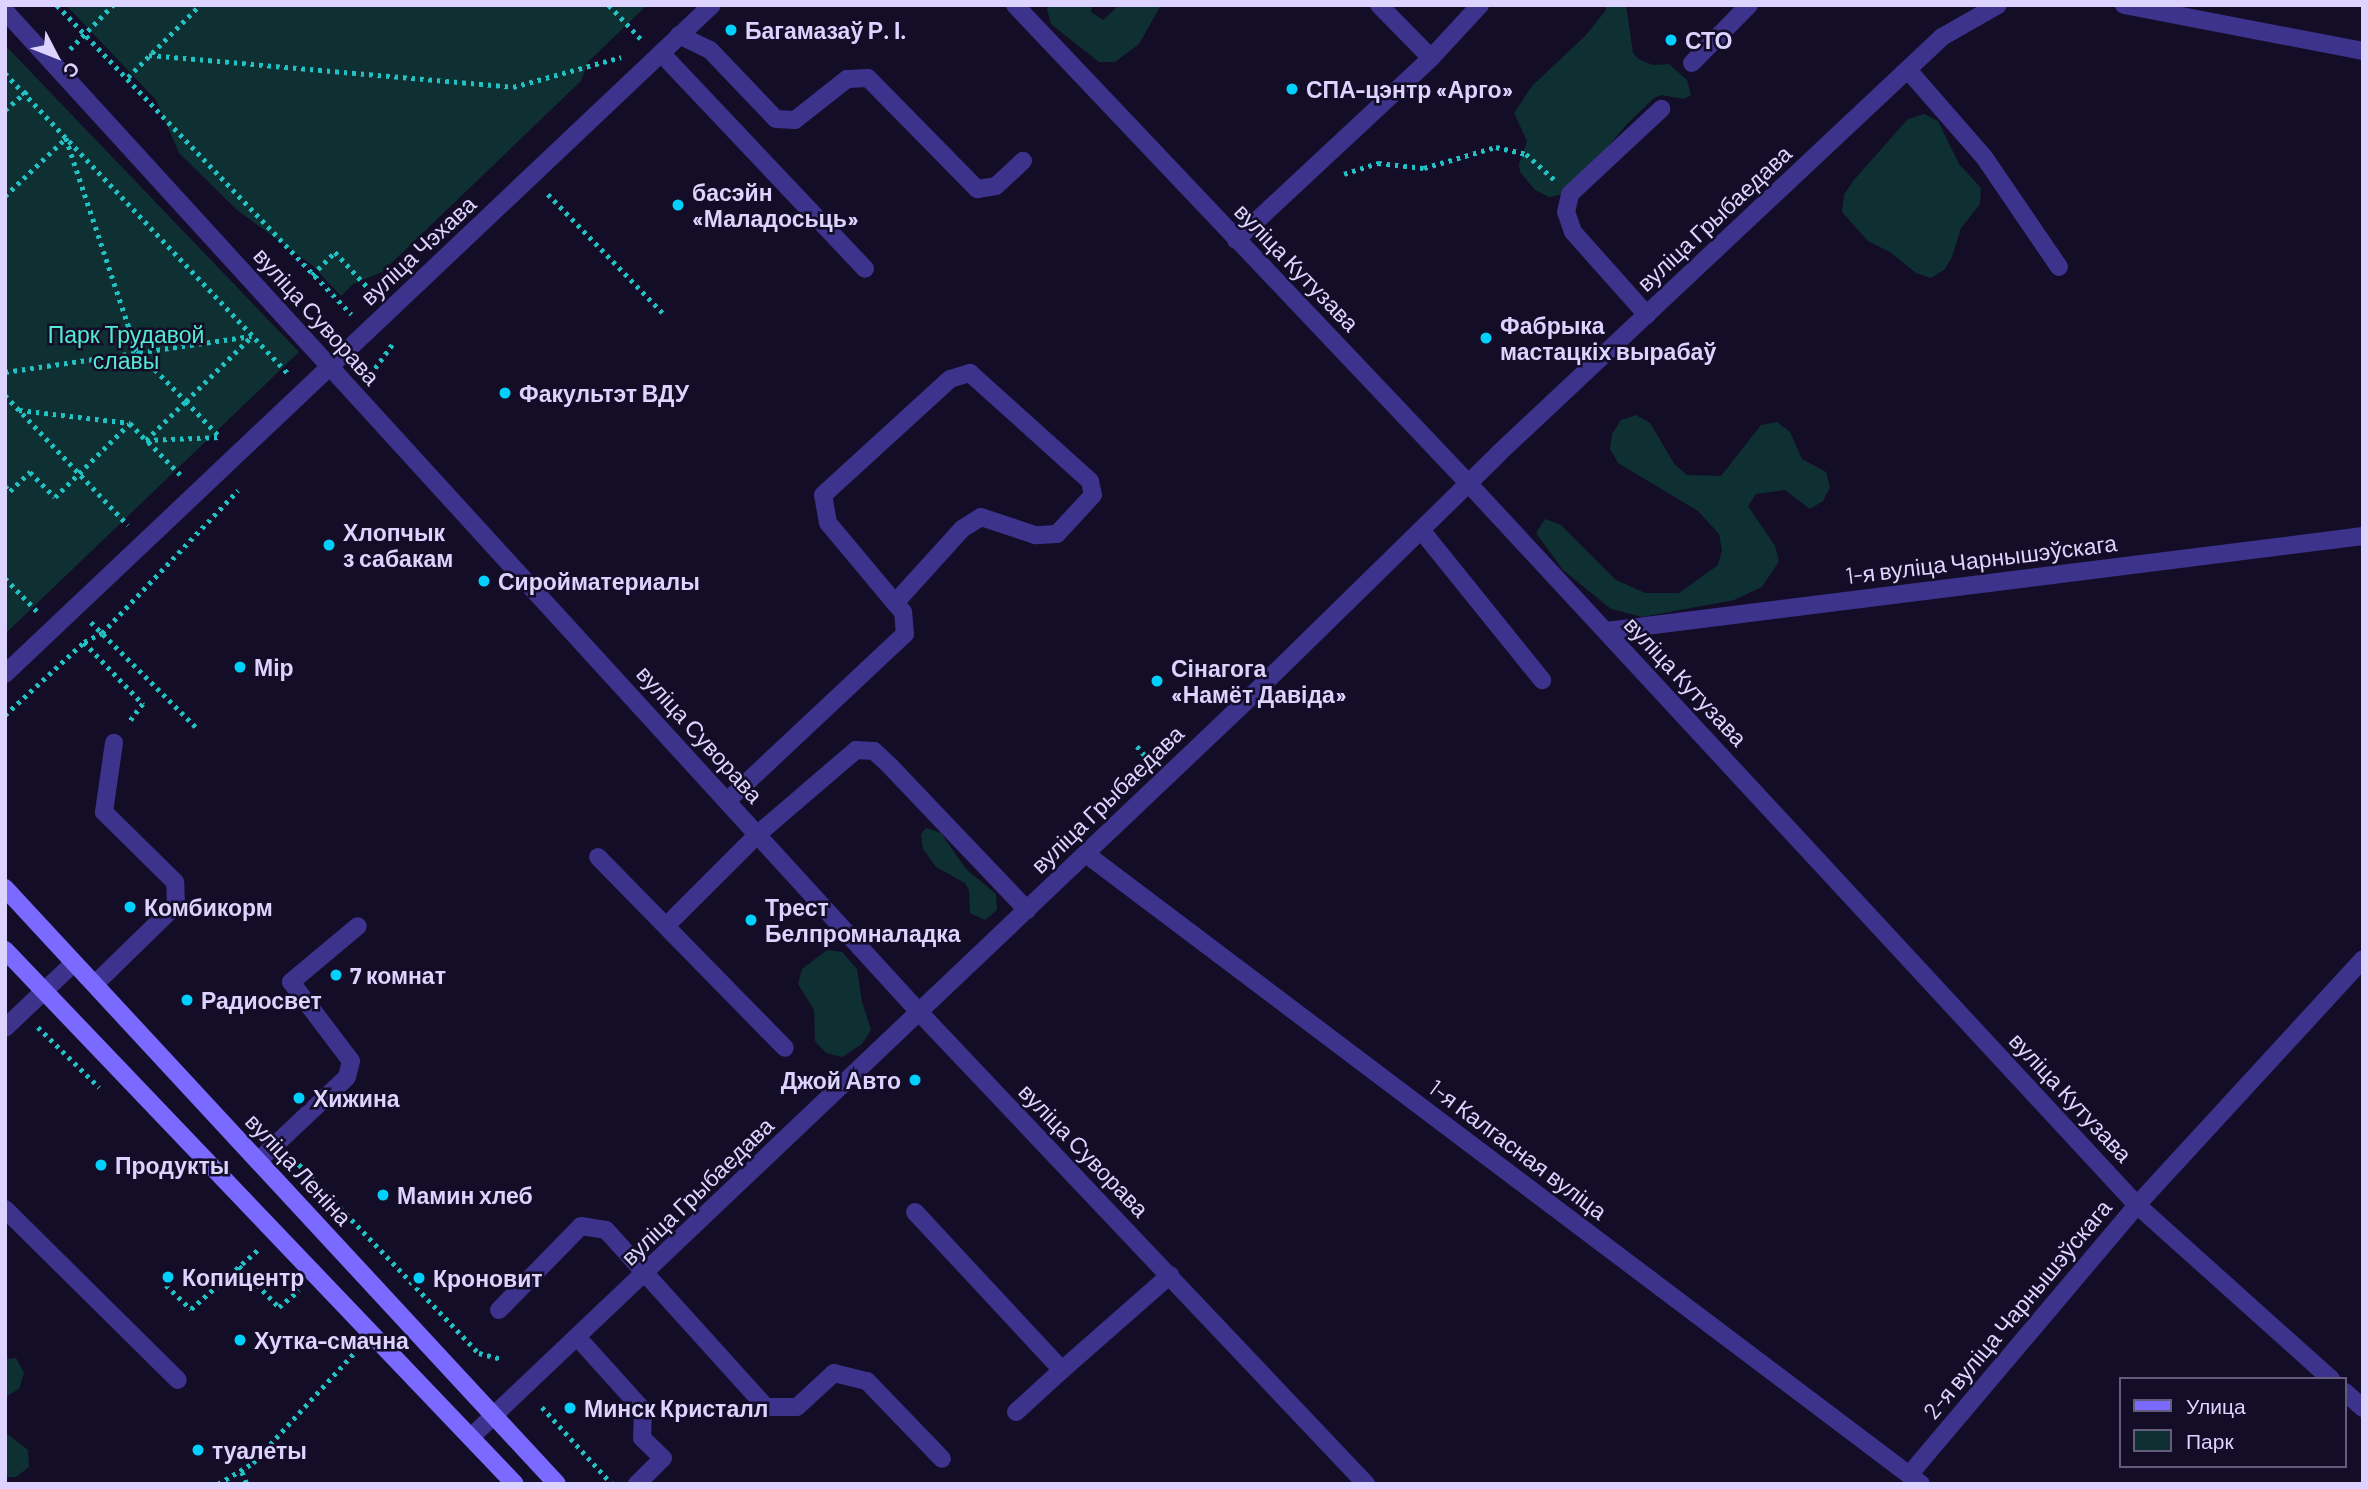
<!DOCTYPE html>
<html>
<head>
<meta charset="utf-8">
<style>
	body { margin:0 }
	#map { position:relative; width:2368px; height:1489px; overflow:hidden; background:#130d27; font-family:Barlow,sans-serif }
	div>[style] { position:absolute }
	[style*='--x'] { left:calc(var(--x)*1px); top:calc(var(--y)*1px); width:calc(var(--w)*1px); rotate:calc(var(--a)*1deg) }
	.green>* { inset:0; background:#0f3032 }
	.path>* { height:4.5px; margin-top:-2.25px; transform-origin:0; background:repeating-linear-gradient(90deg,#22c1c4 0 3.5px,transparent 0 8.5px) }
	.service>* { height:18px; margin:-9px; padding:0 9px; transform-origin:9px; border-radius:9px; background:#3d328c }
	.minor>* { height:18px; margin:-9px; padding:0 9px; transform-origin:9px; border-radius:9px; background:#3d328c }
	.tertiary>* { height:18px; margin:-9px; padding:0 9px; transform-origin:9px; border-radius:9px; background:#3d328c }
	.secondary>* { height:18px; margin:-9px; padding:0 9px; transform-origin:9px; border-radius:9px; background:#7a6aff }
	.dots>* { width:19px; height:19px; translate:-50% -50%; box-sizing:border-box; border:4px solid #130d27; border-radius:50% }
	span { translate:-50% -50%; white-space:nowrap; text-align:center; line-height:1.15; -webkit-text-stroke:5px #130d27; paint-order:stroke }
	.poi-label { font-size:23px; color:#dcd3ff; font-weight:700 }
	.left { translate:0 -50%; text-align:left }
	.right { translate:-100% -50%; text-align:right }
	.street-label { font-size:23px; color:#dcd3ff }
	.park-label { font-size:23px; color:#52ecd2 }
	.frame { position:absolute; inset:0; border:7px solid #dcd3ff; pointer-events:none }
	.legend { position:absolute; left:2119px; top:1377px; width:228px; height:91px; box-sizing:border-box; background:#130d27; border:2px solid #635c7d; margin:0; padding:9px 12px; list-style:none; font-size:21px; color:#dcd3ff }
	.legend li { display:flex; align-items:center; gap:14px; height:35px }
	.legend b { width:35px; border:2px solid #635c7d }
	.north { position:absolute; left:21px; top:21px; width:70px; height:70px; -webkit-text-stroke:5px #130d27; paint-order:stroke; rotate:132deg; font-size:19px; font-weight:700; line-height:28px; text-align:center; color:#dcd3ff }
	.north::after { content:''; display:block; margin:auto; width:24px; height:32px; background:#dcd3ff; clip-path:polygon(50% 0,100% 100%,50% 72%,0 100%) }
</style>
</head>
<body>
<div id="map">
	<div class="green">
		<div style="clip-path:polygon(66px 5px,647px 5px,588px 62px,581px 81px,382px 272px,353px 284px,341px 296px,312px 265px,237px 210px,179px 153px,156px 100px)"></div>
		<div style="clip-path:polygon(1049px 5px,1092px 5px,1091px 12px,1103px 20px,1119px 5px,1161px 5px,1139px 44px,1115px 62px,1099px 62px,1051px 24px,1047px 9px)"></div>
		<div style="clip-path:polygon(1605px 5px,1626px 5px,1633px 53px,1638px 59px,1653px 65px,1669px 64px,1687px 80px,1691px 95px,1684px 99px,1661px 95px,1654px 98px,1626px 125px,1577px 184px,1564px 194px,1549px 197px,1535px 190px,1520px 172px,1519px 164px,1527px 141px,1514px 113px,1532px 86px,1586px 35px,1606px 10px)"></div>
		<div style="clip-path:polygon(5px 45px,299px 352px,5px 634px)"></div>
		<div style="clip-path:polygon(1924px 114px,1938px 121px,1959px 164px,1981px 188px,1980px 204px,1961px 228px,1952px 257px,1944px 270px,1931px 278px,1916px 273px,1890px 252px,1868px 241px,1842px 212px,1844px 195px,1853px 181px,1908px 119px)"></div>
		<div style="clip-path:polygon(1636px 415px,1650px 423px,1675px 465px,1687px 475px,1721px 476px,1761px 425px,1777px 422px,1790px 432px,1802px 459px,1826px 472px,1830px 487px,1823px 501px,1810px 509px,1785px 490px,1756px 494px,1748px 506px,1775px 546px,1779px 561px,1762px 587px,1734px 600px,1642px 617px,1611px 609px,1563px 570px,1536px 533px,1545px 519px,1561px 525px,1616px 580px,1645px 593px,1679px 593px,1718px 565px,1722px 550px,1719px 534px,1698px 511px,1618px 463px,1610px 449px,1612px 434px,1621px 420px)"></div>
		<div style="clip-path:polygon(926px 828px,941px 833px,966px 869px,996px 894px,997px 910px,985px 920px,970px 913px,969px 890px,965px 883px,936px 867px,923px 849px,921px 834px)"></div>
		<div style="clip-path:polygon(827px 950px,842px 952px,857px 969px,862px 1002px,871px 1030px,862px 1044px,842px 1057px,826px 1053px,815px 1041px,814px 1010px,798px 984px,802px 969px)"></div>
		<div style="clip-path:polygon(16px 1358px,24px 1373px,19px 1389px,5px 1397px,5px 1359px)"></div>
		<div style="clip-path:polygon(5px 1432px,28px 1450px,29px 1467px,16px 1477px,5px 1477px)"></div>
	</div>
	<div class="path">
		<div style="--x:57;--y:5;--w:427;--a:46.4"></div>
		<div style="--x:609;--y:5;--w:48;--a:46.7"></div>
		<div style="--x:70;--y:49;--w:62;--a:-45.7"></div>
		<div style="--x:149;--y:55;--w:365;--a:5"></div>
		<div style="--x:513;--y:87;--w:112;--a:-15.5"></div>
		<div style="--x:5;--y:73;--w:412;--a:46.7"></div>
		<div style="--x:128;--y:77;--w:102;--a:-45"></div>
		<div style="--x:5;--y:110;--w:33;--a:-41"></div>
		<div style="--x:1344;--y:174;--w:36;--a:-18"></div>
		<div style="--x:1378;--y:163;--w:46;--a:6.2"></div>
		<div style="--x:1424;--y:168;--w:75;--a:-16.3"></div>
		<div style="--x:1496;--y:147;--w:31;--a:13"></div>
		<div style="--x:1526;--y:154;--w:38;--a:42"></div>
		<div style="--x:548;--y:194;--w:165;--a:46"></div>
		<div style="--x:5;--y:196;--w:84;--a:-43.6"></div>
		<div style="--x:66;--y:138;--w:225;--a:71.6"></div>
		<div style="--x:137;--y:351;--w:70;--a:45.6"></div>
		<div style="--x:186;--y:401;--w:93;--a:-44.6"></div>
		<div style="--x:312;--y:275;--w:33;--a:-45"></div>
		<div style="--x:335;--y:252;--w:57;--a:47.1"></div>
		<div style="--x:5;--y:372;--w:249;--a:-8.3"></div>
		<div style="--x:370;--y:375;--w:41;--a:-54"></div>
		<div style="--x:5;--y:395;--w:179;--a:46.6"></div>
		<div style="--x:19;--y:410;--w:112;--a:6.7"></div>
		<div style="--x:130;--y:423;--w:23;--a:47"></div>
		<div style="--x:146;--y:440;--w:74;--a:-2.3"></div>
		<div style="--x:180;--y:475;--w:49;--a:-134.2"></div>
		<div style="--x:146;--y:440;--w:56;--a:-44.3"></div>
		<div style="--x:186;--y:401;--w:50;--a:46.6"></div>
		<div style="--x:5;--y:486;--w:7;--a:45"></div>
		<div style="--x:10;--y:491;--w:28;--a:-44"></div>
		<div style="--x:30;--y:472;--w:35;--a:45"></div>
		<div style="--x:55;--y:497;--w:104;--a:-44.6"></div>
		<div style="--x:5;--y:578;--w:46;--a:45.9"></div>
		<div style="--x:91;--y:622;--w:150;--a:45"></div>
		<div style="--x:84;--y:642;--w:86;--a:46.4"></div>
		<div style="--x:143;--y:704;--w:25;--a:127"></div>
		<div style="--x:5;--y:715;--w:108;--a:-42.7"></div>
		<div style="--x:84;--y:642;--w:20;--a:-27"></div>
		<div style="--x:102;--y:633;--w:197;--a:-46.4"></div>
		<div style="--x:1137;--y:746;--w:17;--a:50"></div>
		<div style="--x:1148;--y:759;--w:3;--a:135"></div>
		<div style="--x:38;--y:1027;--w:86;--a:44.5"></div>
		<div style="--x:293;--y:1158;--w:269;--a:46.4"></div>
		<div style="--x:479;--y:1353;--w:24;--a:15"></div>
		<div style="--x:239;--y:1266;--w:57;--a:45.7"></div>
		<div style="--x:279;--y:1307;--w:26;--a:-40"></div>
		<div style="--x:166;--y:1285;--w:35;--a:44"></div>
		<div style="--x:191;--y:1309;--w:92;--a:-41.5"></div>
		<div style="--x:542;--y:1407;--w:104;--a:47.7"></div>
		<div style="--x:242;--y:1472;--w:13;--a:67"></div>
		<div style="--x:218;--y:1484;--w:41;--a:-31"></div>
		<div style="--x:253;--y:1463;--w:152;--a:-47.4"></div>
	</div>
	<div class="service">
		<div style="--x:1379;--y:5;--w:74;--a:45.5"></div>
		<div style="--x:679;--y:35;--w:34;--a:26"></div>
		<div style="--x:710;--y:50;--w:95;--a:46.3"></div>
		<div style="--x:776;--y:119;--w:19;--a:3"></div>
		<div style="--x:795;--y:120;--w:66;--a:-38.3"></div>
		<div style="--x:847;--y:79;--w:21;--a:-3"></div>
		<div style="--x:868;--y:78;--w:156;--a:45.5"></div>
		<div style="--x:977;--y:189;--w:19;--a:-9"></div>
		<div style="--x:996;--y:186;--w:37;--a:-43"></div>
		<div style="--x:661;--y:53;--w:297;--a:46.6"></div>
		<div style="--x:1692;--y:63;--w:81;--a:-45.5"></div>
		<div style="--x:1908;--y:70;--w:116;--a:48.9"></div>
		<div style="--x:1984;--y:157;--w:133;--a:55.7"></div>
		<div style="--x:1236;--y:240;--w:267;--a:-43"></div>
		<div style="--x:1431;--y:58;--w:72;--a:-47.2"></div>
		<div style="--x:1647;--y:315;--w:111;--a:-131.7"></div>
		<div style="--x:1573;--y:232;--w:21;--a:-109"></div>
		<div style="--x:1566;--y:212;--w:18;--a:-77"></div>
		<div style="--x:1570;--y:194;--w:125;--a:-43"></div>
		<div style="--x:1421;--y:530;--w:193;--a:51.1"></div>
		<div style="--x:727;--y:801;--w:244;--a:-43.2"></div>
		<div style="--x:905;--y:634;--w:22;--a:-95"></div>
		<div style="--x:903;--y:612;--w:12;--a:-132"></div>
		<div style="--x:895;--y:603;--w:104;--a:-129.9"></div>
		<div style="--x:828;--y:523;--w:28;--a:-100"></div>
		<div style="--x:823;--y:495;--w:172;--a:-42.4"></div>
		<div style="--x:950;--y:379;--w:21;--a:-17"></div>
		<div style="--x:970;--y:373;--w:161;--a:42"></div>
		<div style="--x:1090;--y:481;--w:14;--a:78"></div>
		<div style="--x:1093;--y:495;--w:53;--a:132.7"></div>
		<div style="--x:1057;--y:534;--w:22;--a:177"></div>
		<div style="--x:1035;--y:535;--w:57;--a:-161.6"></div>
		<div style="--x:981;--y:517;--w:22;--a:148"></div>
		<div style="--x:962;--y:529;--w:100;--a:132.2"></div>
		<div style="--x:598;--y:857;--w:267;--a:45.6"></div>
		<div style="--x:666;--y:926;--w:130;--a:-45"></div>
		<div style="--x:758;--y:834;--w:129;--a:-40.6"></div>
		<div style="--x:856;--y:750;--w:18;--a:3"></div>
		<div style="--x:874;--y:751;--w:22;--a:43"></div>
		<div style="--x:890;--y:766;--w:199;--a:46.4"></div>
		<div style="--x:95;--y:984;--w:113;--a:-44.3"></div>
		<div style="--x:176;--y:905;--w:23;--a:-92"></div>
		<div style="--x:175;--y:882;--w:100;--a:-135.4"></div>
		<div style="--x:104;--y:812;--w:70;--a:-81.8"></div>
		<div style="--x:5;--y:1028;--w:54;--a:-43.5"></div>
		<div style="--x:258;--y:1161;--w:122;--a:-43.3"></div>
		<div style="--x:347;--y:1077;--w:16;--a:-76"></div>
		<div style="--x:351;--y:1061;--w:99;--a:-127.2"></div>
		<div style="--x:291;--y:982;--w:87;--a:-39.9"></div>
		<div style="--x:5;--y:1209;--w:243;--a:44.7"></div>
		<div style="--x:915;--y:1212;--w:216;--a:47.1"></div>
		<div style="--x:1062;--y:1370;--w:144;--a:-41.3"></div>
		<div style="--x:499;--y:1310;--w:117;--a:-45.7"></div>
		<div style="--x:581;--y:1226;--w:25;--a:9"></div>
		<div style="--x:606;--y:1230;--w:239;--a:47.9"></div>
		<div style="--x:766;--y:1407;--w:31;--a:0"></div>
		<div style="--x:797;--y:1407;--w:50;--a:-42.6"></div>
		<div style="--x:834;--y:1373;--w:34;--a:14"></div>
		<div style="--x:867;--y:1381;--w:108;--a:46.1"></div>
		<div style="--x:578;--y:1338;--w:97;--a:47.9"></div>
		<div style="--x:643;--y:1410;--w:28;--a:92"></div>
		<div style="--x:642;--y:1438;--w:29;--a:44"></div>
		<div style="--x:663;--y:1458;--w:37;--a:135"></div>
		<div style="--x:1016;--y:1412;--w:62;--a:-42.4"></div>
	</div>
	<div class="minor">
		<div style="--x:1015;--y:5;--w:660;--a:46.53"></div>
		<div style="--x:1469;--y:484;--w:983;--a:47.19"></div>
		<div style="--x:2137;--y:1205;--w:261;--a:41.9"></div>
		<div style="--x:5;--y:11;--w:1357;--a:47.6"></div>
		<div style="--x:920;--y:1013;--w:649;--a:46.56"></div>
		<div style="--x:1606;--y:631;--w:763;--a:-7.15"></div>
		<div style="--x:5;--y:674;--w:973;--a:-43.42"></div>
		<div style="--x:1086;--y:854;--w:1046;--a:37.03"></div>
		<div style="--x:44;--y:991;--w:41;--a:-43"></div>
		<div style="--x:2345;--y:1392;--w:24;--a:42"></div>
		<div style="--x:1909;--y:1475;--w:353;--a:-49.8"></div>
		<div style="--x:2137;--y:1205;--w:334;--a:-47.4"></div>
	</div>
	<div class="tertiary">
		<div style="--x:2124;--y:5;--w:243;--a:10.9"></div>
		<div style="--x:471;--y:1437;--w:1059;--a:-43.51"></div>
		<div style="--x:1239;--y:708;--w:363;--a:-44.4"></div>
		<div style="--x:1498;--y:454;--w:609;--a:-43.2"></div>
		<div style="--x:1942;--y:37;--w:64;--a:-29.7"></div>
	</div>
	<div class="secondary">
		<div style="--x:5;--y:888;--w:812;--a:47.19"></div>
		<div style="--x:5;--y:950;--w:738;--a:46.32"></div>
	</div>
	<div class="dots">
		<div style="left:731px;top:30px;background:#00d0fe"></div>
		<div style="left:1671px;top:40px;background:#00d0fe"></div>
		<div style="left:1292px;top:89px;background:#00d0fe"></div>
		<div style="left:678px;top:205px;background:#00d0fe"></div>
		<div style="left:1486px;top:338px;background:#00d0fe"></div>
		<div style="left:505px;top:393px;background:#00d0fe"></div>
		<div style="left:329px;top:545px;background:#00d0fe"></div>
		<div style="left:484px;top:581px;background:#00d0fe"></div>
		<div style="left:240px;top:667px;background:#00d0fe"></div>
		<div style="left:1157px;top:681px;background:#00d0fe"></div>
		<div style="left:130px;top:907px;background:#00d0fe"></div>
		<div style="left:751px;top:920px;background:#00d0fe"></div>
		<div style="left:336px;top:975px;background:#00d0fe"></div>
		<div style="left:187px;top:1000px;background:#00d0fe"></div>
		<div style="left:915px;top:1080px;background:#00d0fe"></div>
		<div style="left:299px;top:1098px;background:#00d0fe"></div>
		<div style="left:101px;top:1165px;background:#00d0fe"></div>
		<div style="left:383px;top:1195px;background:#00d0fe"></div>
		<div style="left:168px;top:1277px;background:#00d0fe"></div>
		<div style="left:419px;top:1278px;background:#00d0fe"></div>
		<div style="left:240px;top:1340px;background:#00d0fe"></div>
		<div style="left:570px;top:1408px;background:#00d0fe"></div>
		<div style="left:198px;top:1450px;background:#00d0fe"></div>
	</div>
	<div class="poi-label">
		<span class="left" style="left:745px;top:30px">Багамазаў Р. І.</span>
		<span class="left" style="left:1685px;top:40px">СТО</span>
		<span class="left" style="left:1306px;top:89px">СПА-цэнтр «Арго»</span>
		<span class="left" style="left:692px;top:205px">басэйн<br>«Маладосьць»</span>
		<span class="left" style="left:1500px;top:338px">Фабрыка<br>мастацкіх вырабаў</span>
		<span class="left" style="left:519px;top:393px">Факультэт ВДУ</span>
		<span class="left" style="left:343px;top:545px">Хлопчык<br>з сабакам</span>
		<span class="left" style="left:498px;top:581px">Сиройматериалы</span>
		<span class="left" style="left:254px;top:667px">Мір</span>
		<span class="left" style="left:1171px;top:681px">Сінагога<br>«Намёт Давіда»</span>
		<span class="left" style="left:144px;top:907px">Комбикорм</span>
		<span class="left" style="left:765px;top:920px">Трест<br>Белпромналадка</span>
		<span class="left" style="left:350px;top:975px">7 комнат</span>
		<span class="left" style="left:201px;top:1000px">Радиосвет</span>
		<span class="right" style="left:901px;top:1080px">Джой Авто</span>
		<span class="left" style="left:313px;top:1098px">Хижина</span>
		<span class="left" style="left:115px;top:1165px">Продукты</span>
		<span class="left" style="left:397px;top:1195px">Мамин хлеб</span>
		<span class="left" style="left:182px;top:1277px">Копицентр</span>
		<span class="left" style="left:433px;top:1278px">Кроновит</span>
		<span class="left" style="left:254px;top:1340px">Хутка-смачна</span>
		<span class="left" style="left:584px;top:1408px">Минск Кристалл</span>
		<span class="left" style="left:212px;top:1450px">туалеты</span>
	</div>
	<div class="street-label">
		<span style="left:1714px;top:218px;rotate:-43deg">вуліца Грыбаедава</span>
		<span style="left:418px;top:250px;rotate:-43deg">вуліца Чэхава</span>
		<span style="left:1297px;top:267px;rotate:46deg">вуліца Кутузава</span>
		<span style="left:317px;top:316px;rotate:48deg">вуліца Суворава</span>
		<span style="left:1981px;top:559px;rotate:-7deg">1-я вуліца Чарнышэўскага</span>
		<span style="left:1686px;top:681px;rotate:47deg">вуліца Кутузава</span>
		<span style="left:700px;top:734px;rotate:48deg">вуліца Суворава</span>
		<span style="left:1107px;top:799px;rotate:-44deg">вуліца Грыбаедава</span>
		<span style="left:2071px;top:1097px;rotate:47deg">вуліца Кутузава</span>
		<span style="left:1518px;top:1149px;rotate:37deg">1-я Калгасная вуліца</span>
		<span style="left:1084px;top:1150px;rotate:46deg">вуліца Суворава</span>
		<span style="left:299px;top:1169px;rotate:47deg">вуліца Леніна</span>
		<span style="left:697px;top:1191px;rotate:-44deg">вуліца Грыбаедава</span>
		<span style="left:2017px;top:1309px;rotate:-50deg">2-я вуліца Чарнышэўскага</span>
	</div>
	<div class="park-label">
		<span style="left:126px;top:347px">Парк Трудавой<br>славы</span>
	</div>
	<div class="frame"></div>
	<ul class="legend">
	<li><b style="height:9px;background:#7a6aff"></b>Улица</li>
	<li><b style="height:19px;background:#0f3032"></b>Парк</li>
	</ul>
	<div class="north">С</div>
</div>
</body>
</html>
